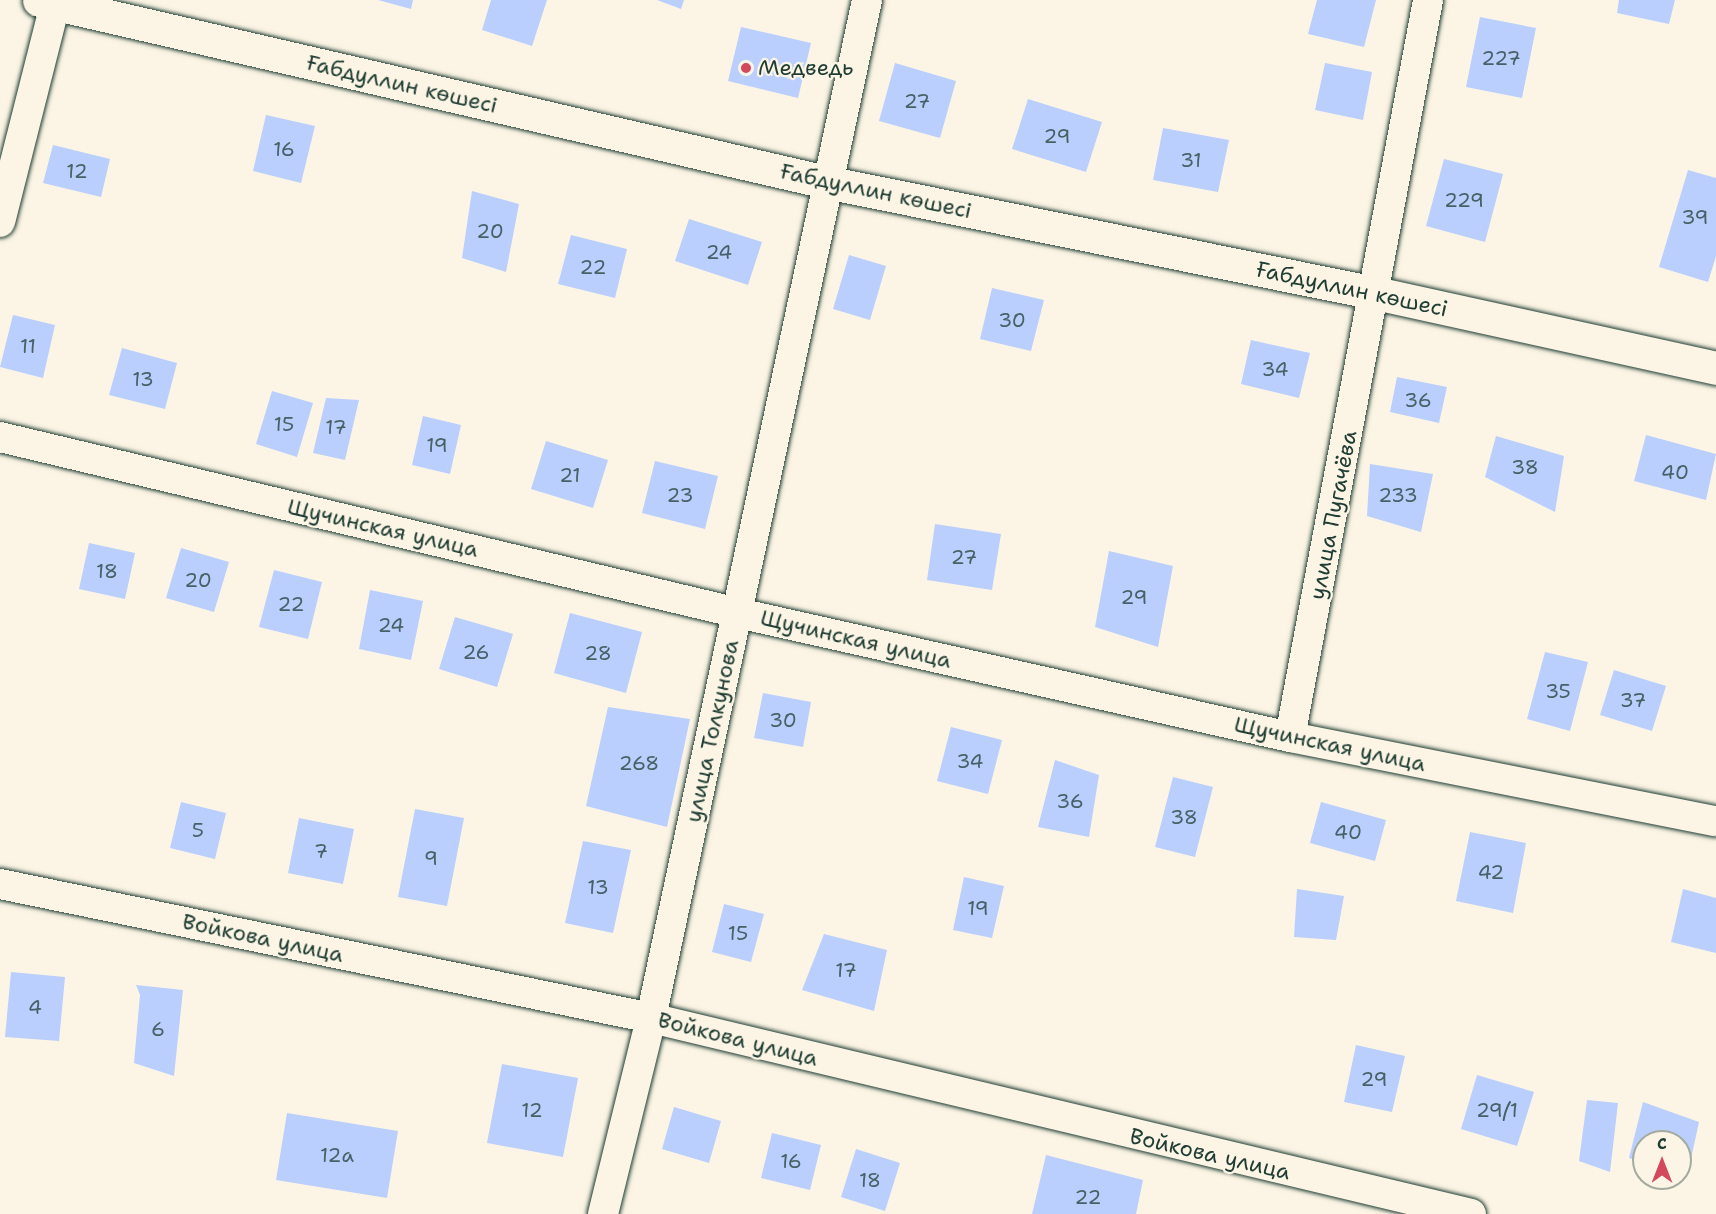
<!DOCTYPE html>
<html>
<head>
<meta charset="utf-8">
<style>
	body { margin:0 }
	#map { position:relative; width:1716px; height:1214px; overflow:hidden; background:#fcf5e5; font-family:"Shantell Sans",sans-serif }
	div>[style] { position:absolute }
	[style*='--x'] { left:calc(var(--x)*1px); top:calc(var(--y)*1px); width:calc(var(--w)*1px); rotate:calc(var(--a)*1deg) }
	.building>* { inset:0; background:#bacffe }
	.roads { filter:drop-shadow(0 0 2px #1f3d34) drop-shadow(0 0 2px #1f3d34) }
	.minor>* { height:30px; margin:-15px; padding:0 15px; transform-origin:15px; border-radius:15px; background:#fcf5e5 }
	.tertiary>* { height:33px; margin:-16.5px; padding:0 16.5px; transform-origin:16.5px; border-radius:16.5px; background:#fcf5e5 }
	.dots>* { width:16px; height:16px; translate:-50% -50%; box-sizing:border-box; border:3px solid #fcf5e5; border-radius:50% }
	span { translate:-50% -50%; white-space:nowrap; text-align:center; line-height:1.15; -webkit-text-stroke:4.5px #fcf5e5; paint-order:stroke }
	.number-label { font-size:20px; color:#466266 }
	.number-label span { -webkit-text-stroke-width:0 }
	.poi-label { font-size:22px; color:#1f3d34 }
	.left { translate:0 -50%; text-align:left }
	.street-label { font-size:22px; color:#1f3d34 }
	.north { position:absolute; left:1632px; top:1130px; width:60px; height:60px; box-sizing:border-box; background:#fcf5e5; border:2px solid #a4ab9e; border-radius:50%; rotate:0deg; font-size:16px; font-weight:700; line-height:24px; text-align:center; color:#1f3d34 }
	.north::after { content:''; display:block; margin:auto; width:21px; height:27px; background:#d1495b; clip-path:polygon(50% 0,100% 100%,50% 72%,0 100%) }
</style>
</head>
<body>
<div id="map">
	<div class="building">
		<div style="clip-path:polygon(378px 0,413px 0,411px 9px)"></div>
		<div style="clip-path:polygon(491px 0,547px 0,532px 46px,482px 30px)"></div>
		<div style="clip-path:polygon(657px 0,684px 0,681px 9px)"></div>
		<div style="clip-path:polygon(1317px 0,1376px 0,1364px 47px,1308px 34px)"></div>
		<div style="clip-path:polygon(1619px 0,1675px 0,1669px 24px,1617px 13px)"></div>
		<div style="clip-path:polygon(1480px 17px,1536px 28px,1522px 98px,1466px 87px)"></div>
		<div style="clip-path:polygon(741px 27px,811px 43px,798px 98px,728px 81px)"></div>
		<div style="clip-path:polygon(895px 63px,956px 81px,940px 138px,879px 121px)"></div>
		<div style="clip-path:polygon(1325px 63px,1372px 72px,1363px 120px,1315px 110px)"></div>
		<div style="clip-path:polygon(1028px 99px,1102px 122px,1086px 172px,1012px 149px)"></div>
		<div style="clip-path:polygon(266px 115px,315px 126px,301px 183px,253px 171px)"></div>
		<div style="clip-path:polygon(1163px 128px,1229px 140px,1218px 192px,1153px 180px)"></div>
		<div style="clip-path:polygon(53px 145px,110px 159px,101px 197px,43px 183px)"></div>
		<div style="clip-path:polygon(1444px 159px,1503px 174px,1485px 242px,1426px 226px)"></div>
		<div style="clip-path:polygon(1688px 170px,1716px 178px,1716px 256px,1708px 282px,1659px 267px)"></div>
		<div style="clip-path:polygon(472px 191px,519px 204px,506px 272px,462px 258px)"></div>
		<div style="clip-path:polygon(689px 219px,762px 242px,748px 285px,675px 261px)"></div>
		<div style="clip-path:polygon(571px 235px,627px 249px,615px 298px,558px 284px)"></div>
		<div style="clip-path:polygon(849px 255px,886px 266px,870px 320px,833px 309px)"></div>
		<div style="clip-path:polygon(992px 288px,1044px 300px,1031px 351px,980px 339px)"></div>
		<div style="clip-path:polygon(13px 315px,55px 325px,43px 378px,0 367px)"></div>
		<div style="clip-path:polygon(1251px 340px,1310px 353px,1299px 398px,1241px 384px)"></div>
		<div style="clip-path:polygon(122px 348px,177px 363px,165px 409px,109px 395px)"></div>
		<div style="clip-path:polygon(1397px 377px,1447px 387px,1439px 423px,1390px 412px)"></div>
		<div style="clip-path:polygon(272px 391px,313px 403px,297px 457px,256px 444px)"></div>
		<div style="clip-path:polygon(326px 398px,359px 400px,345px 460px,313px 453px)"></div>
		<div style="clip-path:polygon(423px 416px,461px 425px,450px 474px,412px 465px)"></div>
		<div style="clip-path:polygon(1646px 435px,1716px 454px,1706px 500px,1634px 481px)"></div>
		<div style="clip-path:polygon(1496px 436px,1564px 456px,1555px 512px,1485px 477px)"></div>
		<div style="clip-path:polygon(546px 441px,608px 460px,593px 508px,531px 489px)"></div>
		<div style="clip-path:polygon(655px 461px,718px 476px,705px 529px,642px 513px)"></div>
		<div style="clip-path:polygon(1370px 464px,1433px 474px,1421px 532px,1367px 516px)"></div>
		<div style="clip-path:polygon(935px 524px,1001px 534px,992px 590px,927px 580px)"></div>
		<div style="clip-path:polygon(89px 543px,135px 553px,125px 599px,79px 589px)"></div>
		<div style="clip-path:polygon(181px 548px,229px 562px,214px 612px,166px 598px)"></div>
		<div style="clip-path:polygon(1109px 551px,1173px 566px,1158px 647px,1095px 627px)"></div>
		<div style="clip-path:polygon(274px 570px,322px 582px,308px 639px,259px 627px)"></div>
		<div style="clip-path:polygon(370px 590px,423px 601px,411px 660px,359px 649px)"></div>
		<div style="clip-path:polygon(570px 613px,642px 632px,626px 693px,554px 673px)"></div>
		<div style="clip-path:polygon(455px 617px,513px 634px,497px 687px,439px 669px)"></div>
		<div style="clip-path:polygon(1545px 652px,1588px 662px,1570px 731px,1527px 719px)"></div>
		<div style="clip-path:polygon(1614px 670px,1666px 686px,1652px 731px,1600px 715px)"></div>
		<div style="clip-path:polygon(763px 693px,811px 702px,803px 747px,754px 738px)"></div>
		<div style="clip-path:polygon(608px 707px,690px 719px,667px 827px,586px 806px)"></div>
		<div style="clip-path:polygon(951px 727px,1002px 740px,988px 794px,937px 781px)"></div>
		<div style="clip-path:polygon(1055px 760px,1099px 775px,1089px 837px,1038px 827px)"></div>
		<div style="clip-path:polygon(1173px 777px,1213px 787px,1195px 857px,1155px 847px)"></div>
		<div style="clip-path:polygon(181px 802px,226px 813px,215px 859px,170px 848px)"></div>
		<div style="clip-path:polygon(1321px 802px,1386px 820px,1375px 861px,1310px 843px)"></div>
		<div style="clip-path:polygon(415px 809px,464px 818px,447px 906px,398px 897px)"></div>
		<div style="clip-path:polygon(299px 818px,354px 829px,343px 884px,288px 873px)"></div>
		<div style="clip-path:polygon(1470px 832px,1526px 843px,1513px 913px,1456px 901px)"></div>
		<div style="clip-path:polygon(583px 841px,631px 850px,613px 933px,565px 923px)"></div>
		<div style="clip-path:polygon(964px 877px,1004px 886px,992px 938px,953px 930px)"></div>
		<div style="clip-path:polygon(1297px 889px,1344px 896px,1336px 940px,1294px 937px)"></div>
		<div style="clip-path:polygon(1683px 889px,1716px 898px,1716px 953px,1671px 942px)"></div>
		<div style="clip-path:polygon(724px 904px,764px 914px,751px 962px,712px 952px)"></div>
		<div style="clip-path:polygon(824px 934px,887px 950px,874px 1011px,802px 990px)"></div>
		<div style="clip-path:polygon(11px 972px,65px 977px,59px 1041px,5px 1037px)"></div>
		<div style="clip-path:polygon(136px 985px,183px 990px,174px 1076px,134px 1063px,140px 995px)"></div>
		<div style="clip-path:polygon(1356px 1045px,1405px 1056px,1392px 1112px,1344px 1102px)"></div>
		<div style="clip-path:polygon(502px 1064px,578px 1078px,563px 1157px,487px 1143px)"></div>
		<div style="clip-path:polygon(1477px 1075px,1534px 1092px,1517px 1146px,1461px 1129px)"></div>
		<div style="clip-path:polygon(1587px 1100px,1618px 1103px,1610px 1172px,1579px 1161px)"></div>
		<div style="clip-path:polygon(1643px 1102px,1699px 1122px,1687px 1177px,1680px 1175px,1680px 1142px,1644px 1142px,1644px 1163px,1629px 1158px)"></div>
		<div style="clip-path:polygon(674px 1107px,721px 1121px,709px 1163px,662px 1149px)"></div>
		<div style="clip-path:polygon(287px 1113px,398px 1131px,387px 1198px,276px 1180px)"></div>
		<div style="clip-path:polygon(772px 1133px,821px 1145px,810px 1190px,761px 1178px)"></div>
		<div style="clip-path:polygon(856px 1149px,900px 1163px,885px 1211px,841px 1197px)"></div>
		<div style="clip-path:polygon(1046px 1155px,1143px 1180px,1136px 1214px,1032px 1214px)"></div>
	</div>
	<div class="roads">
		<div class="minor">
			<div style="--x:0;--y:222;--w:225;--a:-75.8"></div>
			<div style="--x:0;--y:437;--w:759;--a:13.41"></div>
			<div style="--x:738;--y:613;--w:566;--a:12.66"></div>
			<div style="--x:1290;--y:737;--w:434;--a:11.2"></div>
			<div style="--x:1290;--y:737;--w:750;--a:-79.39"></div>
			<div style="--x:0;--y:884;--w:665;--a:11.63"></div>
			<div style="--x:651;--y:1018;--w:843;--a:13.44"></div>
			<div style="--x:603;--y:1214;--w:202;--a:-76.2"></div>
			<div style="--x:651;--y:1018;--w:1041;--a:-78.02"></div>
		</div>
		<div class="tertiary">
			<div style="--x:39;--y:0;--w:808;--a:13.02"></div>
			<div style="--x:826;--y:182;--w:560;--a:11.43"></div>
			<div style="--x:1375;--y:293;--w:349;--a:12.4"></div>
		</div>
	</div>
	<div class="dots">
		<div style="left:746px;top:68px;background:#d1495b"></div>
	</div>
	<div class="number-label">
		<span style="left:1501px;top:58px">227</span>
		<span style="left:917px;top:101px">27</span>
		<span style="left:1057px;top:136px">29</span>
		<span style="left:284px;top:149px">16</span>
		<span style="left:1191px;top:160px">31</span>
		<span style="left:77px;top:171px">12</span>
		<span style="left:1464px;top:200px">229</span>
		<span style="left:1695px;top:217px">39</span>
		<span style="left:490px;top:231px">20</span>
		<span style="left:719px;top:252px">24</span>
		<span style="left:593px;top:267px">22</span>
		<span style="left:1012px;top:320px">30</span>
		<span style="left:28px;top:346px">11</span>
		<span style="left:1275px;top:369px">34</span>
		<span style="left:143px;top:379px">13</span>
		<span style="left:1418px;top:400px">36</span>
		<span style="left:284px;top:424px">15</span>
		<span style="left:336px;top:427px">17</span>
		<span style="left:437px;top:445px">19</span>
		<span style="left:1525px;top:467px">38</span>
		<span style="left:1675px;top:472px">40</span>
		<span style="left:570px;top:475px">21</span>
		<span style="left:680px;top:495px">23</span>
		<span style="left:1398px;top:495px">233</span>
		<span style="left:964px;top:557px">27</span>
		<span style="left:107px;top:571px">18</span>
		<span style="left:198px;top:580px">20</span>
		<span style="left:1134px;top:597px">29</span>
		<span style="left:291px;top:604px">22</span>
		<span style="left:391px;top:625px">24</span>
		<span style="left:476px;top:652px">26</span>
		<span style="left:598px;top:653px">28</span>
		<span style="left:1558px;top:691px">35</span>
		<span style="left:1633px;top:700px">37</span>
		<span style="left:783px;top:720px">30</span>
		<span style="left:970px;top:761px">34</span>
		<span style="left:639px;top:763px">268</span>
		<span style="left:1070px;top:801px">36</span>
		<span style="left:1184px;top:817px">38</span>
		<span style="left:198px;top:830px">5</span>
		<span style="left:1348px;top:832px">40</span>
		<span style="left:321px;top:851px">7</span>
		<span style="left:431px;top:858px">9</span>
		<span style="left:1491px;top:872px">42</span>
		<span style="left:598px;top:887px">13</span>
		<span style="left:978px;top:908px">19</span>
		<span style="left:738px;top:933px">15</span>
		<span style="left:846px;top:970px">17</span>
		<span style="left:35px;top:1007px">4</span>
		<span style="left:158px;top:1029px">6</span>
		<span style="left:1374px;top:1079px">29</span>
		<span style="left:532px;top:1110px">12</span>
		<span style="left:1497px;top:1110px">29/1</span>
		<span style="left:337px;top:1155px">12а</span>
		<span style="left:791px;top:1161px">16</span>
		<span style="left:870px;top:1180px">18</span>
		<span style="left:1088px;top:1197px">22</span>
	</div>
	<div class="poi-label">
		<span class="left" style="left:758px;top:68px">Медведь</span>
	</div>
	<div class="street-label">
		<span style="left:402px;top:84px;rotate:13deg">Ғабдуллин көшесі</span>
		<span style="left:876px;top:191px;rotate:12deg">Ғабдуллин көшесі</span>
		<span style="left:1352px;top:289px;rotate:12deg">Ғабдуллин көшесі</span>
		<span style="left:1333px;top:515px;rotate:-79deg">улица Пугачёва</span>
		<span style="left:383px;top:528px;rotate:13deg">Щучинская улица</span>
		<span style="left:856px;top:639px;rotate:13deg">Щучинская улица</span>
		<span style="left:712px;top:731px;rotate:-78deg">улица Толкунова</span>
		<span style="left:1330px;top:744px;rotate:12deg">Щучинская улица</span>
		<span style="left:263px;top:938px;rotate:12deg">Войкова улица</span>
		<span style="left:738px;top:1039px;rotate:14deg">Войкова улица</span>
		<span style="left:1210px;top:1154px;rotate:13deg">Войкова улица</span>
	</div>
	<div class="north">С</div>
</div>
</body>
</html>
